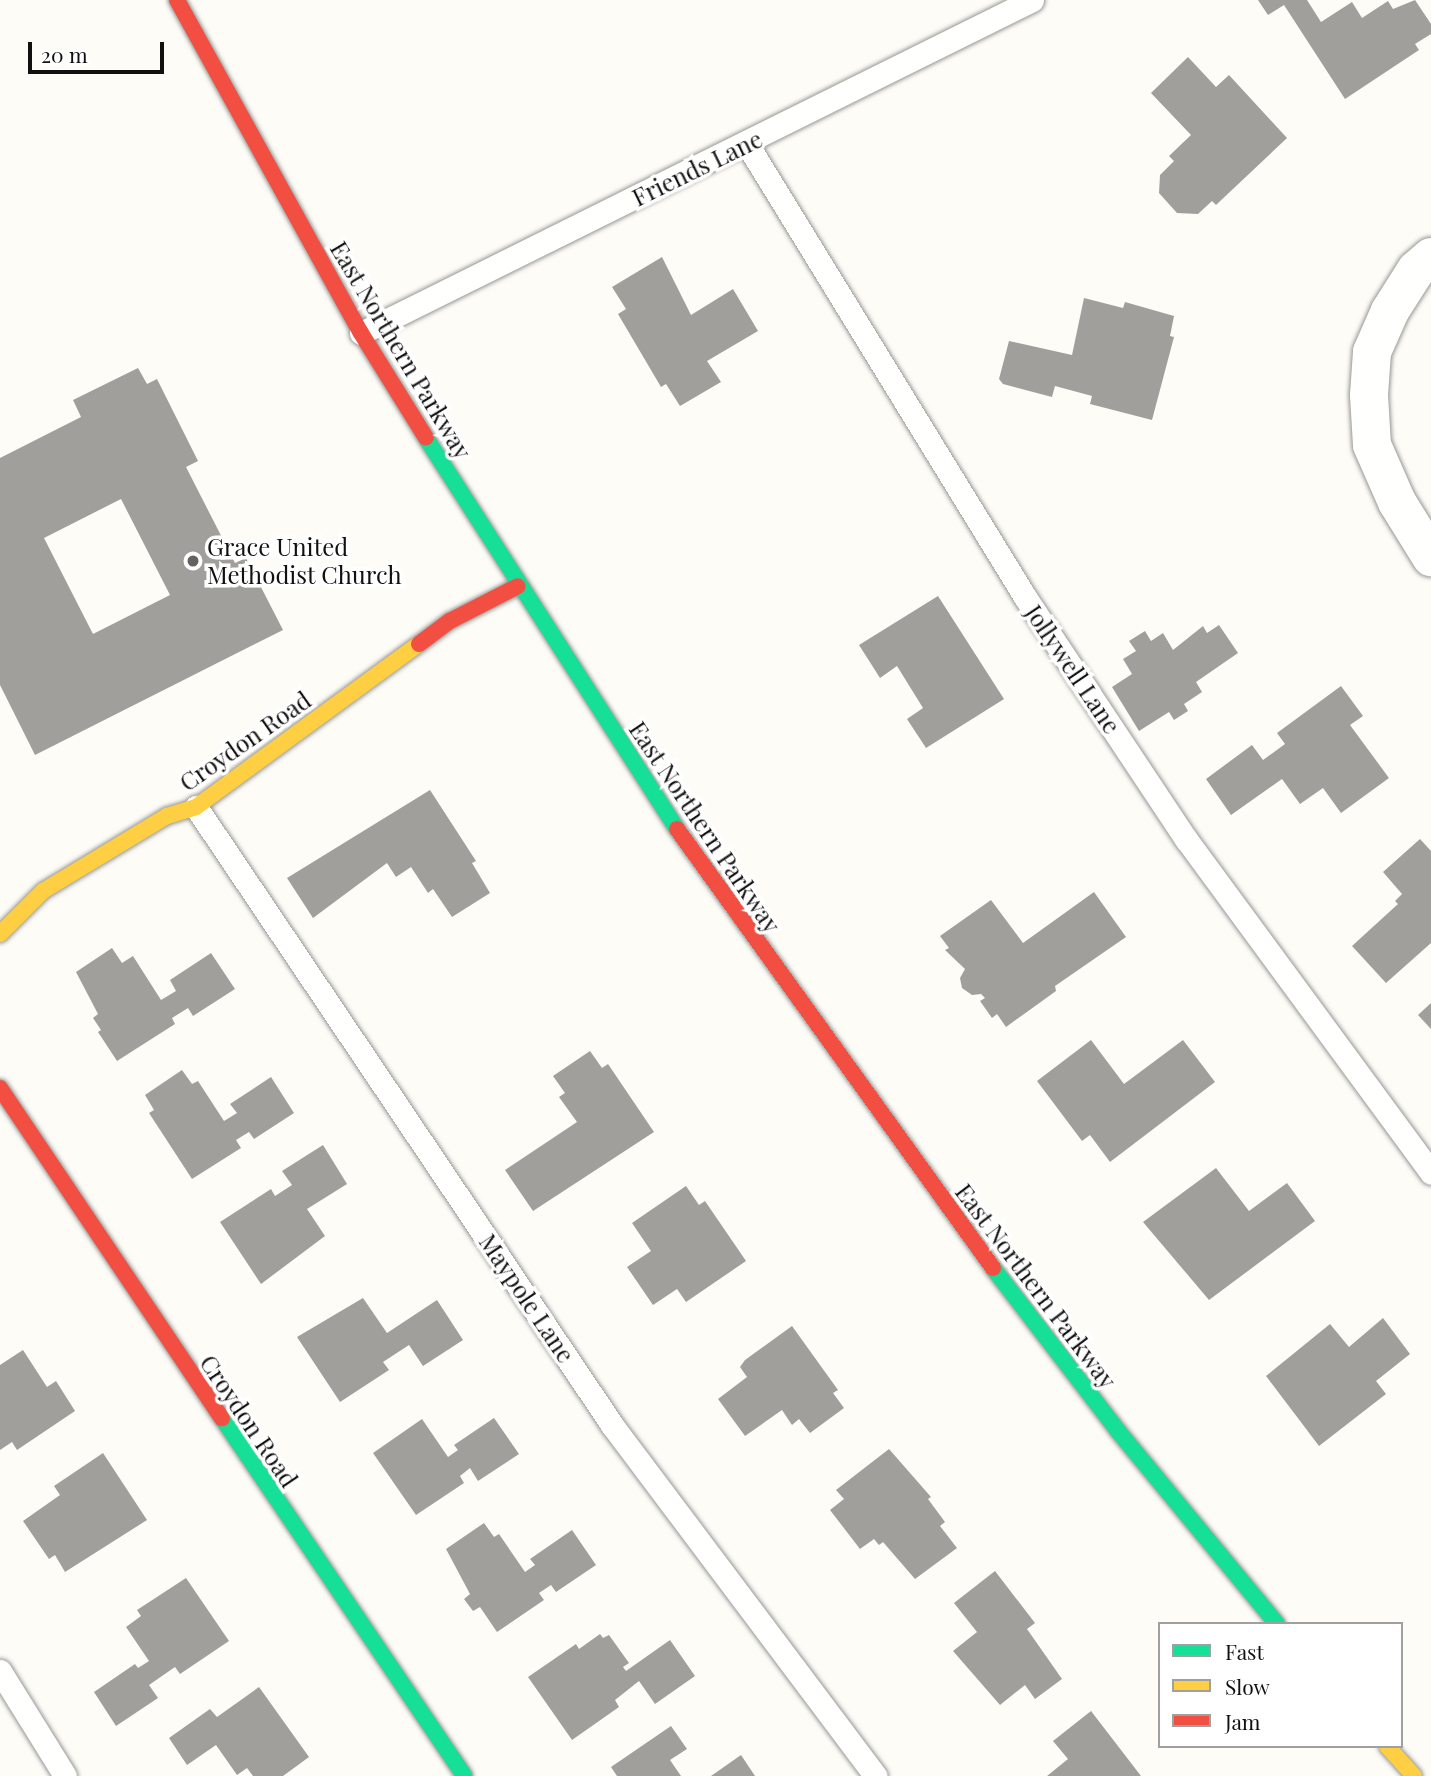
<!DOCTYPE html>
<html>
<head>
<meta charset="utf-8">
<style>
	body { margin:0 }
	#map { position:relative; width:1431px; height:1776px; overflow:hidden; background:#fdfcf7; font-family:"Playfair Display",serif }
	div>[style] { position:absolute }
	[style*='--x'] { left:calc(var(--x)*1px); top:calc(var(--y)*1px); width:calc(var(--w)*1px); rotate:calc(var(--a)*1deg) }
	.building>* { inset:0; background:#a19f9c }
	.roads { filter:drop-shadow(0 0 2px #979795) drop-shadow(0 0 2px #979795) }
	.lane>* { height:23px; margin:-11.5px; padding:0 11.5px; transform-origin:11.5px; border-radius:11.5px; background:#fffffe }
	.street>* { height:38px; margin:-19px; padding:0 19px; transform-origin:19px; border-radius:19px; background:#fffffe }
	.fast>* { height:16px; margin:-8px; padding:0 8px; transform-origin:8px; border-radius:8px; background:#16e098 }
	.slow>* { height:16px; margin:-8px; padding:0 8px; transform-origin:8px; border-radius:8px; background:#ffcf43 }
	.jam>* { height:16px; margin:-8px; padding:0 8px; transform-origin:8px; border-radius:8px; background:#f24e42 }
	.dots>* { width:19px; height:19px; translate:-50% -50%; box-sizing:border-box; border:4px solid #fff; border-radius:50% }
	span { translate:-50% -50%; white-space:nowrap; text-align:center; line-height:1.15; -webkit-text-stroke:7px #fff; paint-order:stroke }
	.street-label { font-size:24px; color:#111 }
	.poi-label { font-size:24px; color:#111 }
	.left { translate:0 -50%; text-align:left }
	.legend { position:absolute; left:1158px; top:1622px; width:245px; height:126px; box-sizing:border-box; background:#fff; border:2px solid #a0a0a0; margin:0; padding:9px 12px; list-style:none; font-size:21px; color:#111 }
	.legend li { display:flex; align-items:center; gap:14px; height:35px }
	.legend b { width:35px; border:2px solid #a0a0a0 }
	.scale { position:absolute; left:28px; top:42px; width:136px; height:32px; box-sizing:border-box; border:4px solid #111; border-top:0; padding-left:9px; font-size:21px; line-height:24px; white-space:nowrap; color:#111; -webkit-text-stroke:5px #fff; paint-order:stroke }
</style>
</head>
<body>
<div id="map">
	<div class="building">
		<div style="clip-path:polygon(1258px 0,1307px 0,1321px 22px,1352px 2px,1362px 18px,1388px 1px,1393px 9px,1415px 0,1431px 24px,1431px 34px,1415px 44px,1419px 50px,1345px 99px,1284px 5px,1268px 15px)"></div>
		<div style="clip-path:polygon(1188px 57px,1216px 87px,1229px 75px,1287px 138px,1216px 205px,1212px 201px,1198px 214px,1177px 213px,1159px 193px,1160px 175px,1174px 161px,1169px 156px,1191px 135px,1151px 93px)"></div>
		<div style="clip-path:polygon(662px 257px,691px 315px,733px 289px,758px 331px,707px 361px,721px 382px,680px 406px,666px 384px,661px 387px,618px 314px,626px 309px,612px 287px)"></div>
		<div style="clip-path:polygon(1084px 298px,1123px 308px,1125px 302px,1174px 316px,1170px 336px,1174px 337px,1152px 420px,1090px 404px,1092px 396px,1055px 386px,1052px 397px,1003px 384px,999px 379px,1009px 341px,1072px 355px)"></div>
		<div style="clip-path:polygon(evenodd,138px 368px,147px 384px,157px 379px,198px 461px,186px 467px,235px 563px,246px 558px,283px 630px,35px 755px,0 685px,0 458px,81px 417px,73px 400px,138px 368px,121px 499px,170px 595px,93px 634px,44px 538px,121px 499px)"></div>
		<div style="clip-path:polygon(938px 596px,1004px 699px,926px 748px,907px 719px,923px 708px,897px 666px,880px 678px,859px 645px)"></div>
		<div style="clip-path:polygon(1219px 625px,1238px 653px,1196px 682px,1202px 692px,1184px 704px,1188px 711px,1174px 720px,1169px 712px,1139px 731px,1112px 687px,1132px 674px,1123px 659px,1136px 651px,1129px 641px,1145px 631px,1151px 641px,1163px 633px,1173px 650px,1203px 626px,1207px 633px)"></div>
		<div style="clip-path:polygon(1341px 686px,1363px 716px,1350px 725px,1389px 778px,1341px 813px,1323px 788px,1300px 804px,1282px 779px,1231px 815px,1206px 779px,1252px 745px,1263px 760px,1285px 744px,1277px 733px)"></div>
		<div style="clip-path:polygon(430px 790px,476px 861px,472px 863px,490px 893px,452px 917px,433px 889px,428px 893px,411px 867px,396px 877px,387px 863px,313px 918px,287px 878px)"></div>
		<div style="clip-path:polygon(1420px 839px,1431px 851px,1431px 943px,1386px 983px,1352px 946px,1398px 904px,1395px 901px,1402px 894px,1383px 872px)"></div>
		<div style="clip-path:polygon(1094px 892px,1126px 937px,1055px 986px,1056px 991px,1006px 1027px,997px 1014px,992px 1018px,980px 1001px,985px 998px,981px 994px,972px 995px,962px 988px,960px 978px,965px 969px,945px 950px,949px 948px,940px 936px,991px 900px,1023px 943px)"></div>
		<div style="clip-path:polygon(112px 948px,122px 963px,133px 956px,161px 1000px,176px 991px,170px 980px,211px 953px,235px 989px,193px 1016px,188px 1008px,172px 1018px,175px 1024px,117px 1061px,98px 1032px,101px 1030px,93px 1018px,98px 1014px,76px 972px)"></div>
		<div style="clip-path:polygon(1431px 1003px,1431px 1029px,1418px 1015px)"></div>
		<div style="clip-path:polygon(1091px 1040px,1124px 1084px,1183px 1040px,1215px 1082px,1110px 1162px,1090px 1135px,1082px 1141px,1037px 1081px)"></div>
		<div style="clip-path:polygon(590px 1051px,602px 1068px,608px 1064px,654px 1132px,533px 1211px,505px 1170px,577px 1122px,559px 1097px,565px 1093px,553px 1076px)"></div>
		<div style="clip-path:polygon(182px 1070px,192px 1084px,198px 1081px,224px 1121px,237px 1113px,230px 1104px,271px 1077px,294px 1113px,254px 1139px,249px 1132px,236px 1140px,241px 1148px,192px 1179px,149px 1113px,154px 1110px,145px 1095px)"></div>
		<div style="clip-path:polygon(323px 1145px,347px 1184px,307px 1209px,325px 1236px,261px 1284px,220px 1222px,271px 1189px,275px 1196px,292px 1185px,282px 1171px)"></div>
		<div style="clip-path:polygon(1216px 1168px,1249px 1211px,1287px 1183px,1315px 1221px,1209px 1300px,1143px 1222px)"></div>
		<div style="clip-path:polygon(686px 1186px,699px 1205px,705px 1201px,746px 1261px,686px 1302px,677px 1289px,653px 1305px,627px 1267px,651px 1251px,632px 1223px)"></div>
		<div style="clip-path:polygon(363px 1298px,387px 1333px,437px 1300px,463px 1340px,423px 1366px,409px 1345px,383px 1362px,389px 1370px,340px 1402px,297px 1337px)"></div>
		<div style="clip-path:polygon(1383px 1318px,1410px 1354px,1376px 1381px,1386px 1394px,1319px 1446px,1266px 1376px,1330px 1324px,1349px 1347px)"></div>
		<div style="clip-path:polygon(792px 1326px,838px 1390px,833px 1393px,844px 1408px,810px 1433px,799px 1419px,792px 1425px,782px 1410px,745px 1436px,718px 1399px,747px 1377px,740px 1367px,745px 1360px)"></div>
		<div style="clip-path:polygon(23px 1350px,47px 1387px,56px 1381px,75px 1411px,17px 1450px,12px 1442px,0 1450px,0 1365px)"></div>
		<div style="clip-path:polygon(494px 1418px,519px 1454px,478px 1481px,470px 1468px,460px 1476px,464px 1483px,416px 1515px,373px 1453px,422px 1419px,448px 1457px,458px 1450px,454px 1445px)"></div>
		<div style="clip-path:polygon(889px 1449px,931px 1497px,928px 1499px,945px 1522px,940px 1526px,957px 1548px,915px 1579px,883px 1542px,879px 1545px,874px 1539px,860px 1549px,830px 1510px,844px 1499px,836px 1490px)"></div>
		<div style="clip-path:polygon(103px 1453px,147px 1520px,65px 1572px,55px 1555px,49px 1559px,23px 1521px,60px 1495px,54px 1486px)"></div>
		<div style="clip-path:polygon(484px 1523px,494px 1537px,499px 1534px,525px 1572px,535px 1565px,530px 1559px,572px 1530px,596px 1565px,556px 1592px,551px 1585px,539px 1593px,544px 1600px,497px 1632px,480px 1607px,473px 1611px,464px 1599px,470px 1594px,446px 1549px)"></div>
		<div style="clip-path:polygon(995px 1571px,1035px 1623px,1027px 1629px,1062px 1679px,1035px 1699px,1025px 1685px,1000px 1705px,953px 1651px,977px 1632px,954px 1603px)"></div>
		<div style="clip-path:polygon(186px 1578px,229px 1641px,180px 1674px,175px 1667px,149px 1685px,158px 1698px,116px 1726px,94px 1692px,135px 1664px,138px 1668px,149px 1661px,126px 1627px,141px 1616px,137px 1610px)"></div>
		<div style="clip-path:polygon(600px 1634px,603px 1638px,609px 1635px,629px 1663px,623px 1667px,626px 1671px,670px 1640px,695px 1676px,655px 1704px,639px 1681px,615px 1700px,619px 1707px,572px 1740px,528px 1677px,576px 1644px,579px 1649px)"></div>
		<div style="clip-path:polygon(259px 1687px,309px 1757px,283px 1776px,253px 1776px,247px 1768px,237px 1775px,216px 1745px,187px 1765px,169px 1738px,210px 1709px,217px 1717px)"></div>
		<div style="clip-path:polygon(1091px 1711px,1141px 1776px,1047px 1776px,1068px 1759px,1053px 1741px)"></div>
		<div style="clip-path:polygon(671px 1726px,687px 1749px,670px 1760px,681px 1776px,617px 1776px,611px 1767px)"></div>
		<div style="clip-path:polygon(741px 1755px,755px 1776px,711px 1776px)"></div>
	</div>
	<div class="roads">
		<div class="lane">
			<div style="--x:747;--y:144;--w:532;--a:58.46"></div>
			<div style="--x:1025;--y:597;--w:291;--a:56.4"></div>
			<div style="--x:1186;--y:839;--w:414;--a:53.7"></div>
			<div style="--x:361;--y:333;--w:749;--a:-26.39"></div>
			<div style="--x:196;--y:807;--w:745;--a:56.05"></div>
			<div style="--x:612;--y:1425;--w:439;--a:53.1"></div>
			<div style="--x:0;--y:1671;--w:123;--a:58.2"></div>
		</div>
		<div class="street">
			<div style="--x:1431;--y:257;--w:20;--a:139"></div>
			<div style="--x:1416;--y:270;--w:49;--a:122.4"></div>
			<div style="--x:1390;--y:311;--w:45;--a:113.7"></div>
			<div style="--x:1372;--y:352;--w:43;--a:94"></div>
			<div style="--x:1369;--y:395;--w:50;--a:86.6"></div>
			<div style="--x:1372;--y:445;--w:62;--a:66.3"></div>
			<div style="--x:1397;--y:502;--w:65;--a:58.3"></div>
		</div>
		<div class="fast">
			<div style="--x:426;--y:438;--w:465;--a:57.3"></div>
			<div style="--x:993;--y:1268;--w:205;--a:52.5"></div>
			<div style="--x:1118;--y:1431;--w:250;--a:50.5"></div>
			<div style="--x:222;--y:1418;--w:432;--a:55.9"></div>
		</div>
		<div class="slow">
			<div style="--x:0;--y:934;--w:61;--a:-45"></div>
			<div style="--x:43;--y:891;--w:145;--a:-31.2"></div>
			<div style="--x:167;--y:816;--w:30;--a:-17"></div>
			<div style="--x:196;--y:807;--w:276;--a:-36.2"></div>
			<div style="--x:1387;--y:1746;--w:40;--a:48"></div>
		</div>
		<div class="jam">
			<div style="--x:177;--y:0;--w:380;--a:61.1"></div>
			<div style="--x:361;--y:333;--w:123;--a:58.2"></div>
			<div style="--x:419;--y:644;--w:39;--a:-37"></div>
			<div style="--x:450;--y:621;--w:76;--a:-27.2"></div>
			<div style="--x:677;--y:829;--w:541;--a:54.25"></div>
			<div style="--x:0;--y:1088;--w:398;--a:56.1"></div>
		</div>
	</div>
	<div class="dots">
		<div style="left:193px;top:561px;background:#646362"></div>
	</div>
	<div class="street-label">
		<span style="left:697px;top:168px;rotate:-26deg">Friends Lane</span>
		<span style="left:401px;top:350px;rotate:59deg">East Northern Parkway</span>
		<span style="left:1073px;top:669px;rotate:56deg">Jollywell Lane</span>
		<span style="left:245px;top:741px;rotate:-35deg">Croydon Road</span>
		<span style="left:705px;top:827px;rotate:56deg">East Northern Parkway</span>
		<span style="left:1036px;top:1286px;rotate:53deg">East Northern Parkway</span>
		<span style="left:527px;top:1298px;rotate:56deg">Maypole Lane</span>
		<span style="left:249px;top:1421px;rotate:56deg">Croydon Road</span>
	</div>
	<div class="poi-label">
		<span class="left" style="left:207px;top:561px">Grace United<br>Methodist Church</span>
	</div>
	<ul class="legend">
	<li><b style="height:9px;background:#16e098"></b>Fast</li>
	<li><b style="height:9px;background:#ffcf43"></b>Slow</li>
	<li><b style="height:9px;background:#f24e42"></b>Jam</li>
	</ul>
	<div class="scale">20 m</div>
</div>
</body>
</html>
